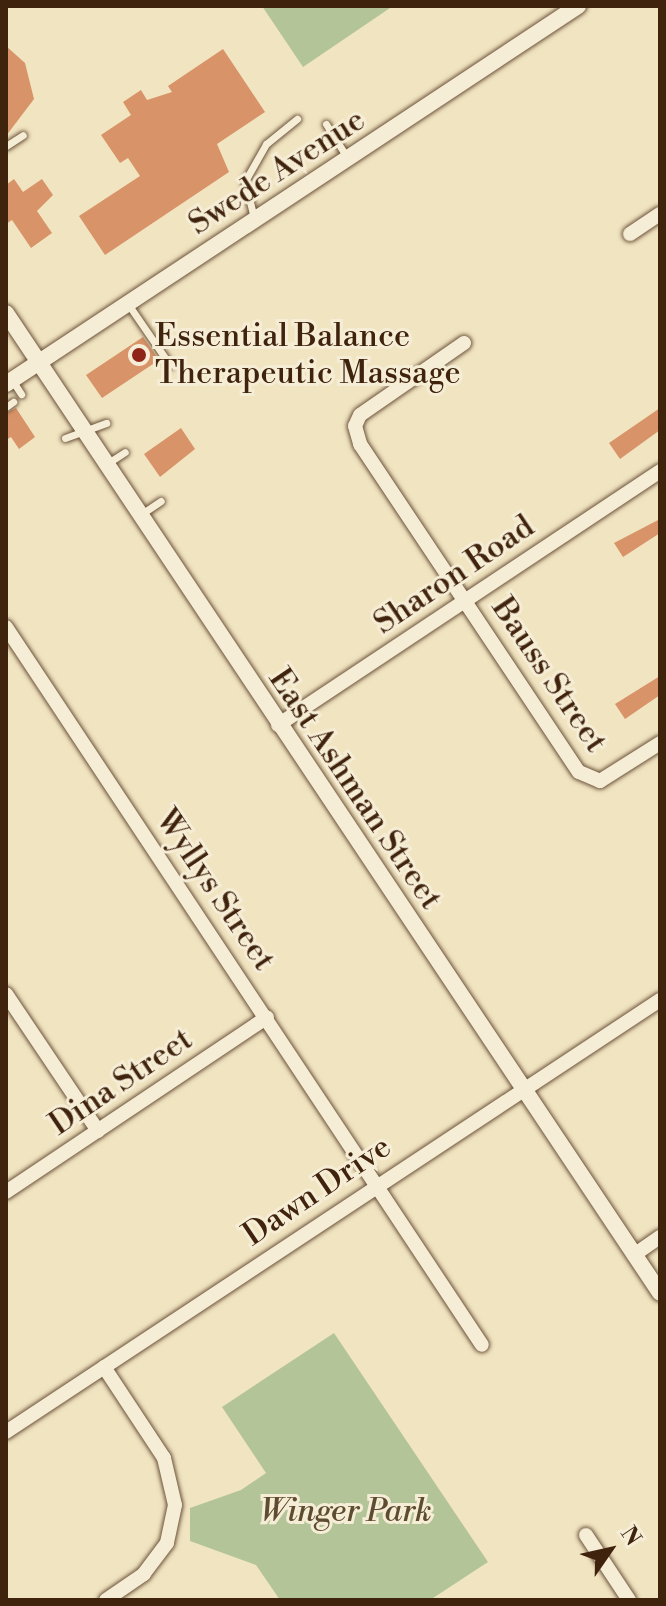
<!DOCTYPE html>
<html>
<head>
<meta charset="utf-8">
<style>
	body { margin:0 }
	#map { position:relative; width:666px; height:1606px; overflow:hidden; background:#f1e4c1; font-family:"Libre Bodoni",serif }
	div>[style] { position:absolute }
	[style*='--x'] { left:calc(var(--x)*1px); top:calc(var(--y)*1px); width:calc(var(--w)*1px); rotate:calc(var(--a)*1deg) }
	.green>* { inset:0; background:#b3c598 }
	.building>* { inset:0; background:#d89368 }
	.roads { filter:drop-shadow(0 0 2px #6c533a) drop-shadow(0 0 2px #6c533a) }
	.service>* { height:7px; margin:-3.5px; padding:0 3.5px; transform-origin:3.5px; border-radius:3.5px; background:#f6edd7 }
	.minor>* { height:14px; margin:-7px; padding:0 7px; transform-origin:7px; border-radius:7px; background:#f6edd7 }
	.tertiary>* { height:16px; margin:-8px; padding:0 8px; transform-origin:8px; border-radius:8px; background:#f6edd7 }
	.dots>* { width:22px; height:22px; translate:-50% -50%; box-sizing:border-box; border:4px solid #f6edd7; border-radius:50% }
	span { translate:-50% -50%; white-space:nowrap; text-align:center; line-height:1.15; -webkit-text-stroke:6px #f6edd7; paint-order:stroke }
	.street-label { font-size:32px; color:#40230d }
	.poi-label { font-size:32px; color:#40230d }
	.left { translate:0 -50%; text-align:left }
	.park-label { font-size:32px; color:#5d4c30; font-style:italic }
	.frame { position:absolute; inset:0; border:8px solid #40230d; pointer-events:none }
	.north { position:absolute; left:570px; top:1510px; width:80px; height:80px; -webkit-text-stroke:6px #f6edd7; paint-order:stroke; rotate:56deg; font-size:22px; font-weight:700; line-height:32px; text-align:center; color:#40230d }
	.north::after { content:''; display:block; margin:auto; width:28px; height:36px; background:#40230d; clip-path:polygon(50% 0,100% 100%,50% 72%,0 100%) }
</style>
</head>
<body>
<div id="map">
	<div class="green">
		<div style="clip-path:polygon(262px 6px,393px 6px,303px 67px)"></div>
		<div style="clip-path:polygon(334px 1333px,488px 1562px,430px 1600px,280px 1600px,256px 1565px,190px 1541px,190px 1508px,241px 1490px,266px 1473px,222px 1407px)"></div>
	</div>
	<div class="building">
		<div style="clip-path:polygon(6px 46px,25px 63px,34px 99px,6px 136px)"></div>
		<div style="clip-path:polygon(223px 49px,265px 112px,217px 144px,229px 172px,105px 255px,79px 216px,140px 176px,128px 158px,120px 163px,101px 135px,131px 115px,123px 102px,141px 90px,147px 100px,172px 92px,168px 86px)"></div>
		<div style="clip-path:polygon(14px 179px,23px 192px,42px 179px,53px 195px,37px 211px,52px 233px,31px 248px,12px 220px,6px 224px,6px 185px)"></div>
		<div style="clip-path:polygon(143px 337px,159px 360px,102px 398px,86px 375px)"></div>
		<div style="clip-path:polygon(16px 408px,35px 437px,19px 449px,11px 437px,6px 440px,6px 413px)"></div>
		<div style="clip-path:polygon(660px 408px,660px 430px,620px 459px,609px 443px)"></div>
		<div style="clip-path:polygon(181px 428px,195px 449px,160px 477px,144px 454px)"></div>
		<div style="clip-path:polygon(660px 519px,660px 533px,623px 557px,614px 543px)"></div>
		<div style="clip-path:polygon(660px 676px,660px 695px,625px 719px,615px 704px)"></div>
	</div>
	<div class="roads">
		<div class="service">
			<div style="--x:326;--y:124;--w:41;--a:57.8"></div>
			<div style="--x:6;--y:146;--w:20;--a:-33"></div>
			<div style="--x:254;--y:218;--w:38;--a:-104"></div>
			<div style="--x:245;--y:181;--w:43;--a:-60.4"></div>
			<div style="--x:266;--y:144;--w:40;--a:-39"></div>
			<div style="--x:128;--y:304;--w:74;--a:55.5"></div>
			<div style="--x:12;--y:380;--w:17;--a:57"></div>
			<div style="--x:6;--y:407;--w:9;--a:-36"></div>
			<div style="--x:65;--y:438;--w:44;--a:-20.1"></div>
			<div style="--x:108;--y:463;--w:20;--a:-33"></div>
			<div style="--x:140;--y:515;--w:25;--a:-34"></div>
		</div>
		<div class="minor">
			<div style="--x:630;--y:234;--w:36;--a:-34"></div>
			<div style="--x:464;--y:343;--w:126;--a:145.3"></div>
			<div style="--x:360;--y:415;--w:12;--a:114"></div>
			<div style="--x:355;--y:426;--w:19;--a:74"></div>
			<div style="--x:360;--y:444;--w:394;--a:56.3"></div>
			<div style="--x:579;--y:772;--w:23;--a:23"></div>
			<div style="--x:600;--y:781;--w:71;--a:-32.3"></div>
			<div style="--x:6;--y:627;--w:861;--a:56.46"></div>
			<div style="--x:278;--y:725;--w:459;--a:-33.6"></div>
			<div style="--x:6;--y:994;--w:165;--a:56.1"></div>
			<div style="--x:6;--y:1192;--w:314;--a:-33.8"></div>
			<div style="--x:634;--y:1255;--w:32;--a:-35"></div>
			<div style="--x:104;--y:1367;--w:109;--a:56.6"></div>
			<div style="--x:164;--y:1458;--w:48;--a:76.8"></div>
			<div style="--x:175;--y:1505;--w:39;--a:102"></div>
			<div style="--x:167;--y:1543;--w:39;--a:127"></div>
			<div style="--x:144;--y:1574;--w:46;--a:145.6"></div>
			<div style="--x:6;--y:1432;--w:784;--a:-33.45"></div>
			<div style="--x:586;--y:1535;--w:78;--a:56.5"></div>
		</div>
		<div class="tertiary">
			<div style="--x:6;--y:313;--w:1178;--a:56.28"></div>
			<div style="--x:6;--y:384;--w:686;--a:-33.46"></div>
		</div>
	</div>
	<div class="dots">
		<div style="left:139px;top:355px;background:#8f2418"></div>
	</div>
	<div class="street-label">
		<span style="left:277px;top:172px;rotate:-33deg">Swede Avenue</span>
		<span style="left:454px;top:575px;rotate:-34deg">Sharon Road</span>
		<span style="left:549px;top:675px;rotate:56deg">Bauss Street</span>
		<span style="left:355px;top:789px;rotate:56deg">East Ashman Street</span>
		<span style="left:215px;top:890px;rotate:56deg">Wyllys Street</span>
		<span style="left:121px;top:1082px;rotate:-34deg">Dina Street</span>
		<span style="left:317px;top:1191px;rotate:-34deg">Dawn Drive</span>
	</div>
	<div class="poi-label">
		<span class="left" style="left:155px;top:355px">Essential Balance<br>Therapeutic Massage</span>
	</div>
	<div class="park-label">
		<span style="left:346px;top:1511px">Winger Park</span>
	</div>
	<div class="frame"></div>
	<div class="north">N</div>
</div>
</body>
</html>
